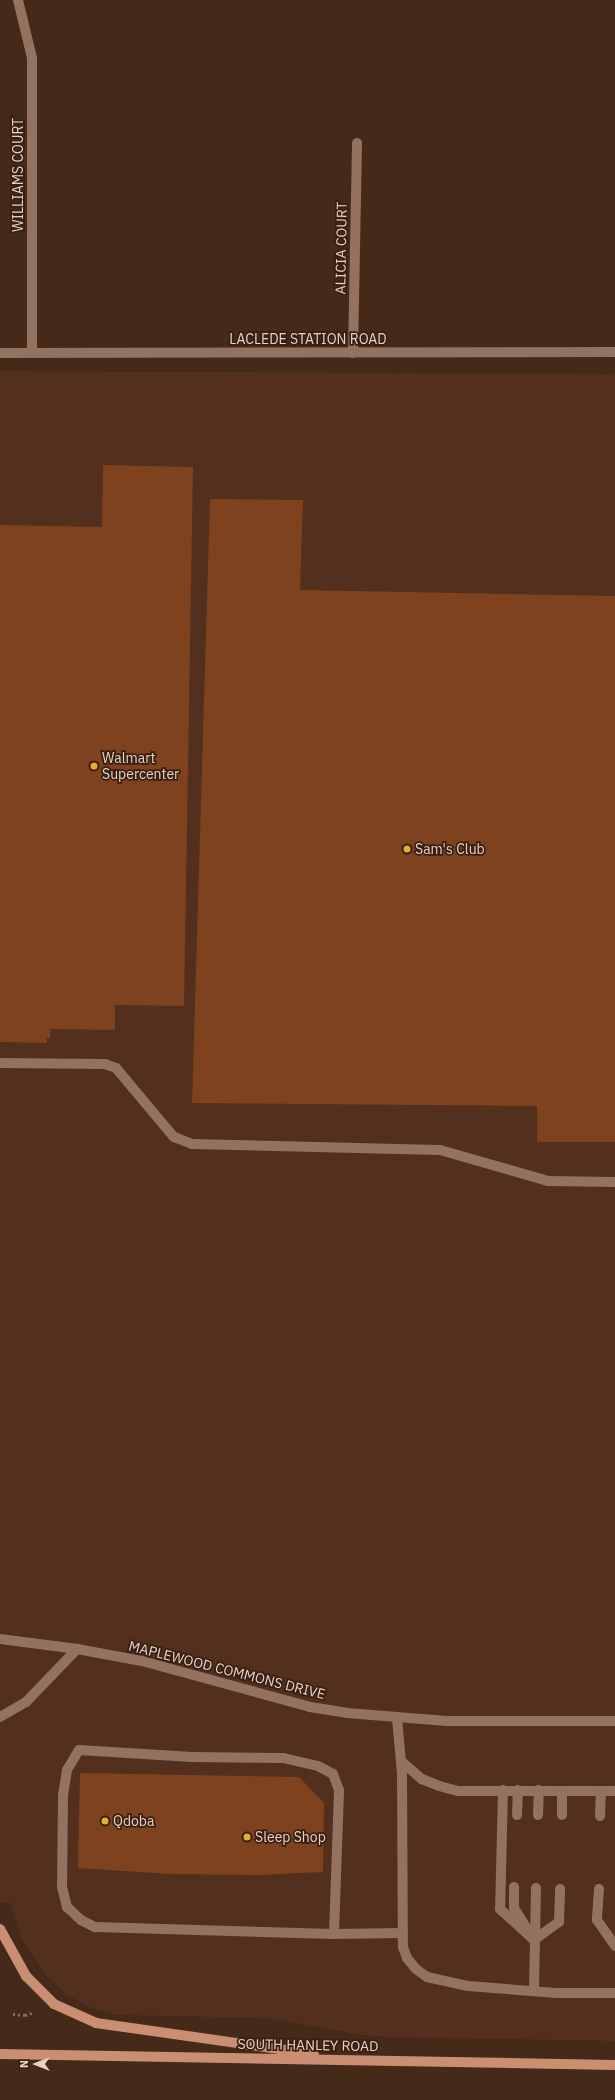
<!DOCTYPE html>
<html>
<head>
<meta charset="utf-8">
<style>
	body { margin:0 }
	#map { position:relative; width:615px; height:2100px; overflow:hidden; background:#452919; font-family:"IBM Plex Sans",sans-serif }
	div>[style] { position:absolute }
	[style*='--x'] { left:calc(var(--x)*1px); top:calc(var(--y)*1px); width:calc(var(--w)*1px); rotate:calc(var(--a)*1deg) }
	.built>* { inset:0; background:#52301d }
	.building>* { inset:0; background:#7e421f }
	.path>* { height:2.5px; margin-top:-1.25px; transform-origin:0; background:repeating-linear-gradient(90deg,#836b5d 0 2px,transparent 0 5px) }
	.service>* { height:10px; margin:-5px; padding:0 5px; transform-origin:5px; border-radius:5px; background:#937260 }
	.minor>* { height:10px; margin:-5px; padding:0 5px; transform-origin:5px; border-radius:5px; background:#937260 }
	.tertiary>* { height:10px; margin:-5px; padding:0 5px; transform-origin:5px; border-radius:5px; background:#937260 }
	.primary>* { height:10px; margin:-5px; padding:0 5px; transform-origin:5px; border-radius:5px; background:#ca8f72 }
	.dots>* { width:11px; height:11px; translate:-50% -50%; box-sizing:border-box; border:2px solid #3a1f10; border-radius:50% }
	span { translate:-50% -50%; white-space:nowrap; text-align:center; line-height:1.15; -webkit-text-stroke:3.5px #3a1f10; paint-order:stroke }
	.street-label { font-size:14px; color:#e4d2c8 }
	.poi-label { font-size:14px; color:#e4d2c8 }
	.left { translate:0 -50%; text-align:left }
	.north { position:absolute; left:16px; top:2044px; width:40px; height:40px; -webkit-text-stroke:3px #3a1f10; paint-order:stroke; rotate:270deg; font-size:11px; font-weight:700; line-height:16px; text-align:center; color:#e4d2c8 }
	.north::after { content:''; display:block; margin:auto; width:14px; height:18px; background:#e4d2c8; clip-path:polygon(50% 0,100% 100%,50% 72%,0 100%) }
</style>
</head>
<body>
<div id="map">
	<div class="built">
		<div style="clip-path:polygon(0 371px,615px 374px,615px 2041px,388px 2037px,363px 2035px,268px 2018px,116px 2015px,92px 2008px,67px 1995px,43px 1972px,21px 1937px,11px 1903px,0 1903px)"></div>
	</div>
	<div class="building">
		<div style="clip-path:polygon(103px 465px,193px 467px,184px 1006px,115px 1005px,115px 1030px,50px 1029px,50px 1038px,47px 1038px,47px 1043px,0 1042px,0 525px,102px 527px)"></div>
		<div style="clip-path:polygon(210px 499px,303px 500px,300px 590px,615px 596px,615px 1142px,537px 1142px,537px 1106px,192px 1103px)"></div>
		<div style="clip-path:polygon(80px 1773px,299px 1777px,324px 1803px,323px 1872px,259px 1875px,170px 1874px,78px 1868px)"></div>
	</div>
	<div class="path">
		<div style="--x:13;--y:2014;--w:12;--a:5"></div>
		<div style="--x:25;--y:2015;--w:9;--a:-18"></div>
	</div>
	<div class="service">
		<div style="--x:0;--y:1063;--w:105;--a:0.5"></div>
		<div style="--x:105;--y:1064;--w:12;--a:20"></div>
		<div style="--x:116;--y:1068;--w:90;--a:50"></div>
		<div style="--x:174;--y:1137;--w:19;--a:21"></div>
		<div style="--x:192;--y:1144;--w:248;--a:1.4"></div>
		<div style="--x:440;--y:1150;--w:112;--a:16"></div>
		<div style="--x:548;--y:1181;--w:67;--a:0.9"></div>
		<div style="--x:0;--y:1717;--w:30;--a:-30"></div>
		<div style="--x:26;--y:1702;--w:74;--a:-46.1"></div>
		<div style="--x:397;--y:1718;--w:56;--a:84.9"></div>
		<div style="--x:402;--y:1774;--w:173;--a:89.7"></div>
		<div style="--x:403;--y:1947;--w:12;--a:70"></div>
		<div style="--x:407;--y:1958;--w:14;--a:51"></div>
		<div style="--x:416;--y:1969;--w:14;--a:36"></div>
		<div style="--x:427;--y:1977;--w:42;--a:12.4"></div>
		<div style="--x:468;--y:1986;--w:88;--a:4.5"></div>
		<div style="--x:556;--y:1993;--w:59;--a:0"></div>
		<div style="--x:401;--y:1761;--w:28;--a:41"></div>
		<div style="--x:422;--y:1779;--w:18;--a:22"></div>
		<div style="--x:439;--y:1786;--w:20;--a:15"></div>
		<div style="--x:458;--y:1791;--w:157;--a:0"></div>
		<div style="--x:503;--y:1790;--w:119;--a:91.4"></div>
		<div style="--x:500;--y:1909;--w:46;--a:42.4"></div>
		<div style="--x:562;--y:1791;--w:24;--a:90"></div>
		<div style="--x:517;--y:1815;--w:25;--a:-88"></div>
		<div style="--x:538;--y:1815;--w:25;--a:-88"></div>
		<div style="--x:600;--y:1816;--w:25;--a:-88"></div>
		<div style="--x:514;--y:1887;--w:21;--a:90"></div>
		<div style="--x:514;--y:1908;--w:26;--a:58"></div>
		<div style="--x:599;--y:1889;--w:31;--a:94"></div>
		<div style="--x:597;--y:1920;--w:32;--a:55"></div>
		<div style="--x:334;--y:1934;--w:144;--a:-88"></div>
		<div style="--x:339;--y:1790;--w:17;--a:-111"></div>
		<div style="--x:333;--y:1774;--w:17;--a:-152"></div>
		<div style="--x:318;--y:1766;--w:35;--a:-167"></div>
		<div style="--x:284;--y:1758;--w:92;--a:-179.4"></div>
		<div style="--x:192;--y:1757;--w:113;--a:-176.5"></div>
		<div style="--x:79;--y:1750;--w:23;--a:121"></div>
		<div style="--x:67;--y:1770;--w:25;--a:99"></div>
		<div style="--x:63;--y:1795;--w:92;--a:90.6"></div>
		<div style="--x:62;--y:1887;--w:21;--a:76"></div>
		<div style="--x:67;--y:1907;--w:19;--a:43"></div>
		<div style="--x:81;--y:1920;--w:16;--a:27"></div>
		<div style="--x:95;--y:1927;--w:239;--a:1.7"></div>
		<div style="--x:334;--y:1934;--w:68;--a:-0.8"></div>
		<div style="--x:534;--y:1940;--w:31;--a:-36"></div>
		<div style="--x:559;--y:1922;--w:33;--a:-88"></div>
		<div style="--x:534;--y:1991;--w:103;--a:-88.9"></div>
	</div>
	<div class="minor">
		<div style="--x:18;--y:0;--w:60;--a:76.4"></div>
		<div style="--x:32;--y:58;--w:295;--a:90"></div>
		<div style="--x:353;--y:353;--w:210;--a:-88.9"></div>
		<div style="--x:0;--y:1639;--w:78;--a:7.4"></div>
		<div style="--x:77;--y:1649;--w:66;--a:10.5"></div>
		<div style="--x:142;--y:1661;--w:174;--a:15.3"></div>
		<div style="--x:310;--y:1707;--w:37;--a:9"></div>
		<div style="--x:347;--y:1713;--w:100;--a:4.6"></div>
		<div style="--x:447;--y:1721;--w:168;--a:0"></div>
	</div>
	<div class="tertiary">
		<div style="--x:0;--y:353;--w:615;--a:-0.09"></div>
	</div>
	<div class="primary">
		<div style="--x:0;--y:1929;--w:54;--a:61"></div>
		<div style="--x:26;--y:1976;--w:40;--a:45"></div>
		<div style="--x:54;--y:2004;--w:46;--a:24.3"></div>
		<div style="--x:96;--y:2023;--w:220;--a:8.1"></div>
		<div style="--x:0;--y:2054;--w:615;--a:1.02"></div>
	</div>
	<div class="dots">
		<div style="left:94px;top:766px;background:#e0b034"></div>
		<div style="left:407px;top:849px;background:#e0b034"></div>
		<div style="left:105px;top:1821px;background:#e0b034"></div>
		<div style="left:247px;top:1837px;background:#e0b034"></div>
	</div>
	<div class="street-label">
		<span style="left:18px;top:175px;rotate:-90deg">WILLIAMS COURT</span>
		<span style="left:341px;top:248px;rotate:-89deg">ALICIA COURT</span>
		<span style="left:308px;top:339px">LACLEDE STATION ROAD</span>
		<span style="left:227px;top:1670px;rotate:14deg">MAPLEWOOD COMMONS DRIVE</span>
		<span style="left:308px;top:2045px;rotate:1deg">SOUTH HANLEY ROAD</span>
	</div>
	<div class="poi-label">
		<span class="left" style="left:102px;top:766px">Walmart<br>Supercenter</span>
		<span class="left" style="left:415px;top:849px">Sam's Club</span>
		<span class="left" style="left:113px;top:1821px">Qdoba</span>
		<span class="left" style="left:255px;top:1837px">Sleep Shop</span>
	</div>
	<div class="north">N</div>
</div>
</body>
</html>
